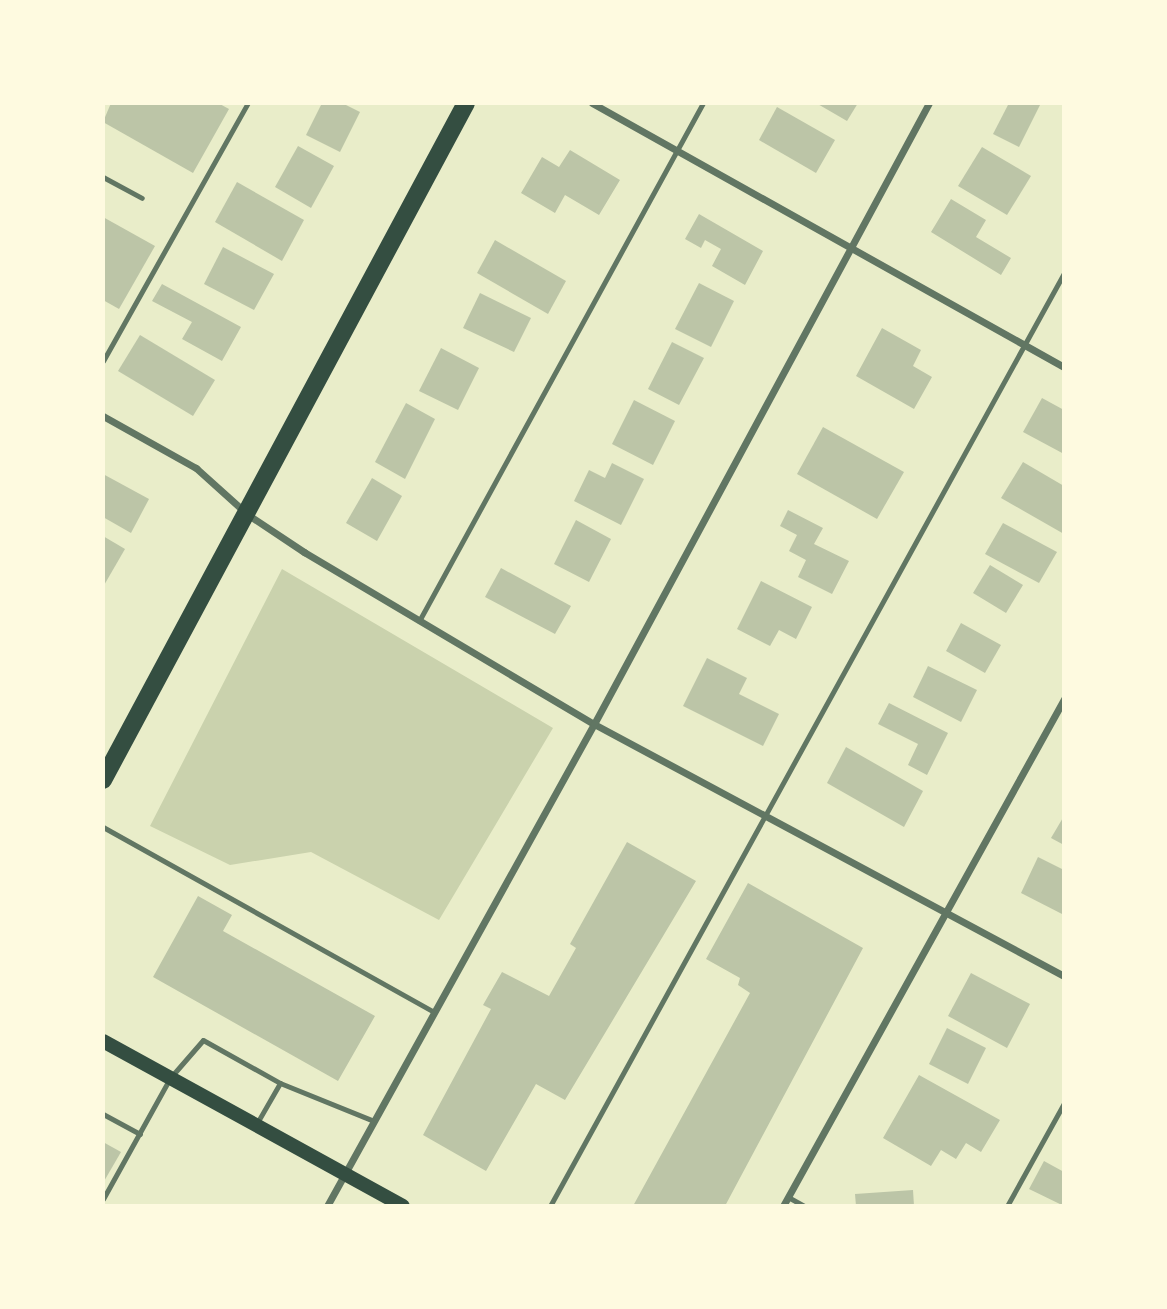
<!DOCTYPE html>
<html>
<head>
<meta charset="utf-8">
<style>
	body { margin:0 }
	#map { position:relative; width:1167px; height:1309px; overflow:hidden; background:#e9edc9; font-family:"Sofia Sans Condensed",sans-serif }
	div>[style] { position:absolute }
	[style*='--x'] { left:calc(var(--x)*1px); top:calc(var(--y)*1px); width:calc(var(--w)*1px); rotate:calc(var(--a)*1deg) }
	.green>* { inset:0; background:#cad2ad }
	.building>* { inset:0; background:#bcc5a7 }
	.service>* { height:5px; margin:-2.5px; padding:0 2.5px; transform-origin:2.5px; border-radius:2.5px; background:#617663 }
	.minor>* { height:7px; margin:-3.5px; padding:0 3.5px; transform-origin:3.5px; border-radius:3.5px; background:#617663 }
	.secondary>* { height:14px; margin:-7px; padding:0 7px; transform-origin:7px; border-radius:7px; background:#344e41 }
	.primary>* { height:18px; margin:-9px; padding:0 9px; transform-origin:9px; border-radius:9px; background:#344e41 }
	span { translate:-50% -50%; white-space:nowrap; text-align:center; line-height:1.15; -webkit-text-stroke:7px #fefae0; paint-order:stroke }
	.frame { position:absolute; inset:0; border:105px solid #fefae0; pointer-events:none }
</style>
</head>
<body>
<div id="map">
	<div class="green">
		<div style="clip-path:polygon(282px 569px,553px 728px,439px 920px,311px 852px,230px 865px,150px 826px)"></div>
	</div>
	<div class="building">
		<div style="clip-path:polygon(111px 103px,218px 103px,229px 109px,193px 173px,103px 122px)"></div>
		<div style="clip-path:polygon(322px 103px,342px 103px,360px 112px,340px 152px,306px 135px)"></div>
		<div style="clip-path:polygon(816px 103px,858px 103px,847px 121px)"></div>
		<div style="clip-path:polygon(1009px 103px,1041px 103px,1019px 147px,993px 134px)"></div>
		<div style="clip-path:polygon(777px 107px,835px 140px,816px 173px,759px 140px)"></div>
		<div style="clip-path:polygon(298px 146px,334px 166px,311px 208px,275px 187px)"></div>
		<div style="clip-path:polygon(982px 147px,1031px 176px,1007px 215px,958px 186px)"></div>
		<div style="clip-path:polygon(570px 150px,620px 180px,599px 215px,565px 195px,555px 213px,521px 193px,542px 157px,559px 167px)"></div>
		<div style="clip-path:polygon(237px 182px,304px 220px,282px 261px,215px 222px)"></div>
		<div style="clip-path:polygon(951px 199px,986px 220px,976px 237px,1011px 258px,1001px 275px,931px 232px)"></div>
		<div style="clip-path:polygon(699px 214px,763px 251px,745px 285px,712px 266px,721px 249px,705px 240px,701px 248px,685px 239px)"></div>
		<div style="clip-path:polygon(103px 217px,155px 246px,119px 309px,103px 300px)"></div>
		<div style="clip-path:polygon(495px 240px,566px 281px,548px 314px,477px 273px)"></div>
		<div style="clip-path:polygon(223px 247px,274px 274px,254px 310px,204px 284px)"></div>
		<div style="clip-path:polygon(699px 283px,734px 301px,711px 347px,675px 329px)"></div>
		<div style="clip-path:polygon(162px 284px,241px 327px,222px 361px,182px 339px,192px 322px,152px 301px)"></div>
		<div style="clip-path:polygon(480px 293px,531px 318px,514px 352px,463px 328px)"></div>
		<div style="clip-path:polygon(882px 328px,921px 350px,913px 366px,932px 377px,914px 409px,856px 376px)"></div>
		<div style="clip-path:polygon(140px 335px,215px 380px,193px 416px,118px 371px)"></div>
		<div style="clip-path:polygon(672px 342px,704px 358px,679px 405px,648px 389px)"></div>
		<div style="clip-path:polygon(441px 348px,479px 368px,458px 410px,419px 391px)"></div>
		<div style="clip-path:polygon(1042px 398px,1064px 410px,1064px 454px,1023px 432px)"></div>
		<div style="clip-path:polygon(634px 400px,675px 421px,653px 465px,612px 444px)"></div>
		<div style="clip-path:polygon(406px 403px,435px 419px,405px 479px,375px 462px)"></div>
		<div style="clip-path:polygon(823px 427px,904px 472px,877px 519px,797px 474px)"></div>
		<div style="clip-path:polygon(1023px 462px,1064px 486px,1064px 534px,1001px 498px)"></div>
		<div style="clip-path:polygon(612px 463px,644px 479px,621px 525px,574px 501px,589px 470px,605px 478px)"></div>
		<div style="clip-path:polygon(103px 474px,149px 499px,131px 533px,103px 517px)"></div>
		<div style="clip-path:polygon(372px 478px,402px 496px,377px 541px,346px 523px)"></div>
		<div style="clip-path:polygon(788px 510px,823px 528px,814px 544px,849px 561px,832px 594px,798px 577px,806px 560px,789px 551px,797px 535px,780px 526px)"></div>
		<div style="clip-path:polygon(576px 520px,611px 539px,589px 582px,554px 564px)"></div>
		<div style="clip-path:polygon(1003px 523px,1057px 552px,1039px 583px,985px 554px)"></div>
		<div style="clip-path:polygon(103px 536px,125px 549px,103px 587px)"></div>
		<div style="clip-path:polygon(990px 565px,1023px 585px,1006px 613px,973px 593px)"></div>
		<div style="clip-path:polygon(501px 568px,571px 606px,555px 634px,485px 597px)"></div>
		<div style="clip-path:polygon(761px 581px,812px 607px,796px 639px,779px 630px,770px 646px,737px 629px)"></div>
		<div style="clip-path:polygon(961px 623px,1001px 645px,985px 673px,946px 651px)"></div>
		<div style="clip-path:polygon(707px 658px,747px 678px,739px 694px,779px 714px,763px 746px,683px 706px)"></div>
		<div style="clip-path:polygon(928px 666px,977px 690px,961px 722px,913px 697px)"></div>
		<div style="clip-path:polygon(889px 703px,948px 733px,927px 775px,908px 765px,918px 744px,878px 724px)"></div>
		<div style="clip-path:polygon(846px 747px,923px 791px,904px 827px,827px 783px)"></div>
		<div style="clip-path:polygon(1064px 816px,1064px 845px,1051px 838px)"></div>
		<div style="clip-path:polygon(627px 842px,696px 881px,565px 1100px,536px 1084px,486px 1171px,423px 1135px,491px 1009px,483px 1005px,502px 972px,549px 996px,576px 948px,570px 944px)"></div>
		<div style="clip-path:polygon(1038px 857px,1064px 870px,1064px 915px,1021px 893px)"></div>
		<div style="clip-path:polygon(748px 883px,863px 948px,725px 1206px,633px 1206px,750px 993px,738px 985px,740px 978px,706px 959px)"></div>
		<div style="clip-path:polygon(198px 896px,232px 915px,223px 931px,375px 1016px,338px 1081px,153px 977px)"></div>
		<div style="clip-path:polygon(971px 973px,1030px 1004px,1007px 1048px,948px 1016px)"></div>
		<div style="clip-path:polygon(947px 1028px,986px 1048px,968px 1084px,929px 1064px)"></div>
		<div style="clip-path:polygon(919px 1075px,1000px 1120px,981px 1152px,966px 1143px,956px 1159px,941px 1150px,931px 1166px,883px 1138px)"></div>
		<div style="clip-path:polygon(103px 1142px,121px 1152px,103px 1183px)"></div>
		<div style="clip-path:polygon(1044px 1161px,1064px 1172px,1064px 1206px,1029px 1189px)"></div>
		<div style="clip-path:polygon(913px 1190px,914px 1206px,856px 1206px,855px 1194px)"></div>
	</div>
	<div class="service">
		<div style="--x:103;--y:177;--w:44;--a:28.3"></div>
		<div style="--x:103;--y:361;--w:296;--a:-60.7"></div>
		<div style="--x:419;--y:621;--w:591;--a:-61.27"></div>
		<div style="--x:103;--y:827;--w:379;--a:29.2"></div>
		<div style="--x:280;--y:1083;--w:101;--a:22"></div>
		<div style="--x:103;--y:1114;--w:42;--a:28.4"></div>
		<div style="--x:788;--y:1197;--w:18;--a:29"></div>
		<div style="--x:103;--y:1199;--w:138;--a:-61"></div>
		<div style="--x:170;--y:1078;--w:50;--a:-49"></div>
		<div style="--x:203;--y:1040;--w:88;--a:29.2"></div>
		<div style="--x:280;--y:1083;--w:46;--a:119.9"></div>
		<div style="--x:550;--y:1206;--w:1065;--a:-61.15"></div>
		<div style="--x:1007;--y:1206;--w:118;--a:-61"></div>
	</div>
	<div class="minor">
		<div style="--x:592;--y:103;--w:541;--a:29.22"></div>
		<div style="--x:103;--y:416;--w:107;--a:29.2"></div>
		<div style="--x:196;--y:468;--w:69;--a:42"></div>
		<div style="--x:247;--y:514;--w:69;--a:33.7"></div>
		<div style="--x:304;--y:552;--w:337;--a:30.7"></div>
		<div style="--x:594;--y:724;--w:533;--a:28.2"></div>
		<div style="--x:327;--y:1206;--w:551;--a:-61.02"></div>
		<div style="--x:594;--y:724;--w:706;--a:-61.66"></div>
		<div style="--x:783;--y:1206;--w:580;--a:-61"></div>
	</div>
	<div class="secondary">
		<div style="--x:103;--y:1041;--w:342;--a:28.8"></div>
	</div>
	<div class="primary">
		<div style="--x:103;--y:780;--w:768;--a:-61.8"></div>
	</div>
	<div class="frame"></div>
</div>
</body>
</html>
